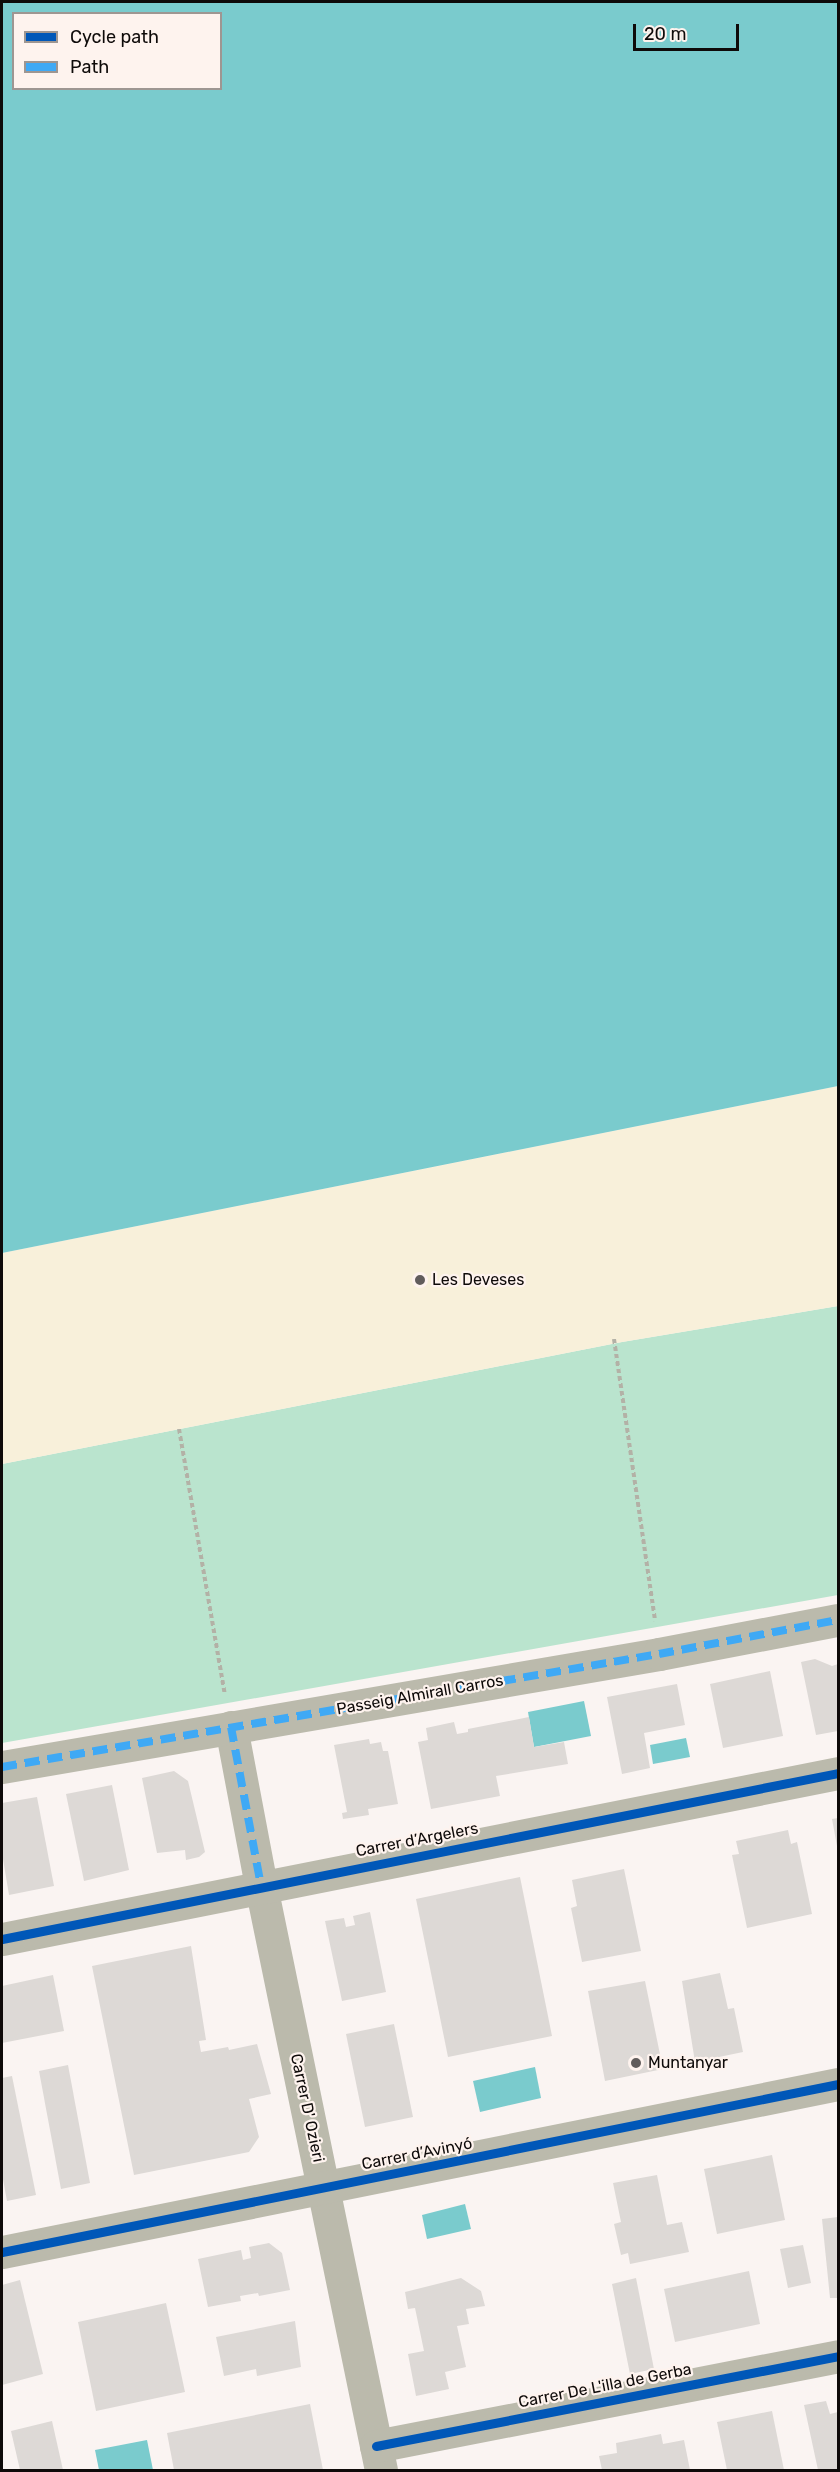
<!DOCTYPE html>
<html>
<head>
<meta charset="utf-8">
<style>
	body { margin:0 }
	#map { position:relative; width:840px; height:2472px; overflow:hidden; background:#faf4f2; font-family:Rubik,sans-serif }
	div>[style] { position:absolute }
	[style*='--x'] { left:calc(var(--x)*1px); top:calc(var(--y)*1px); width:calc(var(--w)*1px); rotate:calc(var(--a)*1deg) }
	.green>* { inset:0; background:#bae4ce }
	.sand>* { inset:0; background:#f8f0da }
	.water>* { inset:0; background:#7acbcd }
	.building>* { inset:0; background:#ddd9d6 }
	.path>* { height:4px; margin-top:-2px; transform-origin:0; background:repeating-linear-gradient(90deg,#b3b1a6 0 4.5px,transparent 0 7.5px) }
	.street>* { height:33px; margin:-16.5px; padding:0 16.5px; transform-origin:16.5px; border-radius:16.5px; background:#bbbaac }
	.quiet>* { height:8px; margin-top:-4px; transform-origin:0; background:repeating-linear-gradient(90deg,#3fa9f5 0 15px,transparent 0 23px) }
	.cycleway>* { height:9px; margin:-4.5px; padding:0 4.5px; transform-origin:4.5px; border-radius:4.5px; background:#0057b8 }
	.dots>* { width:16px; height:16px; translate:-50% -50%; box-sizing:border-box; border:3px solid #fef3ee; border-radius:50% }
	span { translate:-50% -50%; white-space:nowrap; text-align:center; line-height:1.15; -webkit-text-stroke:4.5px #fef3ee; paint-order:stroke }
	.poi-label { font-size:16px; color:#0e0a09 }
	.left { translate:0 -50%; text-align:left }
	.street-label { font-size:16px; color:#0e0a09 }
	.frame { position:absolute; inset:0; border:3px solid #0e0a09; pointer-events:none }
	.legend { position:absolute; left:12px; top:12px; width:210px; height:78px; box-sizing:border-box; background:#fef3ee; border:2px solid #9e9692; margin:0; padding:8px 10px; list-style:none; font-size:18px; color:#0e0a09 }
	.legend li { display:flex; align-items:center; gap:12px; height:30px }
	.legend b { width:30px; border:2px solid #9e9692 }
	.scale { position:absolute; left:633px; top:24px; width:106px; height:27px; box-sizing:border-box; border:3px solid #0e0a09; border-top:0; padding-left:8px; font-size:18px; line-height:21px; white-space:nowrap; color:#0e0a09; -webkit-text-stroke:4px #fef3ee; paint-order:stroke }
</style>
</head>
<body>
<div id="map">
	<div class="green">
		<div style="clip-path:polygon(838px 1306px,838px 1595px,2px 1743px,2px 1464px,622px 1342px)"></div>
	</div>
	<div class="sand">
		<div style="clip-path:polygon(838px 1086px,838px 1306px,622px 1342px,2px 1464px,2px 1253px)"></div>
	</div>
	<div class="water">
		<div style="clip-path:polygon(evenodd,2px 2px,838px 2px,838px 1086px,2px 1253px,2px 2px,14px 14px,220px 14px,220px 88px,14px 88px,14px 14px)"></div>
		<div style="clip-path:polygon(584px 1701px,591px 1736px,534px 1747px,528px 1712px)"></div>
		<div style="clip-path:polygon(686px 1738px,690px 1757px,653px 1764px,650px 1745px)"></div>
		<div style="clip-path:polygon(535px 2067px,541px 2098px,480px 2112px,473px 2081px)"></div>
		<div style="clip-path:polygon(465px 2204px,471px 2229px,427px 2239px,422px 2215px)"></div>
		<div style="clip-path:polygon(147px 2440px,153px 2470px,99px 2470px,95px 2450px)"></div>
	</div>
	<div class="building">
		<div style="clip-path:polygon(815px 1659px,832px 1666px,838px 1664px,838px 1731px,816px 1735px,801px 1662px)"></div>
		<div style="clip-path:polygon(770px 1671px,783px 1736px,723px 1748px,710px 1684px)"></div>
		<div style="clip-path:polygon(677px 1684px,685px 1725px,644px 1733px,650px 1768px,622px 1774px,607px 1697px)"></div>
		<div style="clip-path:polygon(529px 1717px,534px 1747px,564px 1742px,568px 1764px,496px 1776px,500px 1796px,431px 1809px,418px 1742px,428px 1740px,426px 1728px,454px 1722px,457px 1734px,468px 1732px,468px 1729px)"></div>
		<div style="clip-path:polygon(369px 1739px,370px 1744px,381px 1742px,383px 1751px,388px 1751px,398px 1804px,368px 1809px,369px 1815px,343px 1819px,342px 1813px,347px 1812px,334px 1745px)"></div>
		<div style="clip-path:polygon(174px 1771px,188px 1781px,205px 1852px,199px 1857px,186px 1860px,185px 1850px,157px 1853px,142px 1778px)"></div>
		<div style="clip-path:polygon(112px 1785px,129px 1870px,84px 1881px,66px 1794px)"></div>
		<div style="clip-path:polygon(37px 1797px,54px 1886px,9px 1895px,2px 1853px,2px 1803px)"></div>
		<div style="clip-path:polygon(838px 1818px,838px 1846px,837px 1846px,832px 1819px)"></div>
		<div style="clip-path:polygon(788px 1830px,791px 1844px,797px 1842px,812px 1914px,747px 1928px,732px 1855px,739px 1854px,736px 1841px)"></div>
		<div style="clip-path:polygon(624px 1869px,641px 1951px,582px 1962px,571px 1908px,577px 1906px,572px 1880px)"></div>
		<div style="clip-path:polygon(520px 1877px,552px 2036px,448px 2057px,416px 1899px)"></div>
		<div style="clip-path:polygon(370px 1912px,386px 1992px,342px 2001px,325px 1921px,344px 1918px,346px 1927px,355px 1925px,353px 1916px)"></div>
		<div style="clip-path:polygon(191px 1946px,206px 2040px,199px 2041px,201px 2052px,228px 2047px,229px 2050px,257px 2044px,271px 2094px,249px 2099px,259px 2137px,249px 2152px,134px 2175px,92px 1966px)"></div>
		<div style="clip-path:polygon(720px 1973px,728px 2009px,734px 2008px,743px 2052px,695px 2062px,682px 1981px)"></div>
		<div style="clip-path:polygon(53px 1975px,64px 2031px,2px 2043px,2px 1986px)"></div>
		<div style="clip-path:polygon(645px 1981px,663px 2069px,605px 2081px,588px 1991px)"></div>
		<div style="clip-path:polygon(394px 2024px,413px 2117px,365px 2127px,346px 2034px)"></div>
		<div style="clip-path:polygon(68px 2065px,90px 2183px,61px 2189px,39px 2071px)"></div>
		<div style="clip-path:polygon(12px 2076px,36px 2195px,7px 2201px,2px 2174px,2px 2078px)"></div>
		<div style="clip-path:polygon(772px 2155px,785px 2220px,717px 2234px,704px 2169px)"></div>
		<div style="clip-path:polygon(657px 2175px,667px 2225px,682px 2222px,689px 2252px,630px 2264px,628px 2253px,621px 2255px,614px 2224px,621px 2222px,613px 2183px)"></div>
		<div style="clip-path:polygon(838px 2217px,838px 2298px,830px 2298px,822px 2219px)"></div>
		<div style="clip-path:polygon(269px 2243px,282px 2253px,290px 2290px,259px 2296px,258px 2293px,240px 2296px,241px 2301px,208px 2307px,198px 2259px,241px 2250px,243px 2260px,251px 2258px,249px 2247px)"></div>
		<div style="clip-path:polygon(803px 2245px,811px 2283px,788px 2288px,780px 2249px)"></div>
		<div style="clip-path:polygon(749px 2271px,760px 2324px,675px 2342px,664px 2289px)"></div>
		<div style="clip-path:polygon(461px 2278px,481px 2291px,485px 2306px,466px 2309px,469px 2324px,457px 2326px,466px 2367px,445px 2372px,449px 2389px,416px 2396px,408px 2354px,424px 2351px,415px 2308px,408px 2309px,405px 2292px)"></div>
		<div style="clip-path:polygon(636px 2278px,654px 2369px,630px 2374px,612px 2284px)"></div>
		<div style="clip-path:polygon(20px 2280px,43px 2374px,2px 2385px,2px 2285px)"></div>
		<div style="clip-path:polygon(166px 2303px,185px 2392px,96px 2411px,78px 2322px)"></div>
		<div style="clip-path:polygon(295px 2321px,301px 2367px,257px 2376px,256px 2369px,224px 2376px,216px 2337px)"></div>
		<div style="clip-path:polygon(826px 2401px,830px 2414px,838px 2412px,838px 2470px,818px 2470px,804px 2405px)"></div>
		<div style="clip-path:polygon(310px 2404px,323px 2470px,174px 2470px,167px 2433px)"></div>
		<div style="clip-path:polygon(772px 2411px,784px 2470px,727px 2470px,717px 2422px)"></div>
		<div style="clip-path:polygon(52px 2421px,63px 2470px,20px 2470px,11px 2431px)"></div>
		<div style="clip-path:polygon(661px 2434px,663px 2444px,684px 2440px,690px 2470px,602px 2470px,599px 2456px,617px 2453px,616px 2443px)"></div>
	</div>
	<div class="path">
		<div style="--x:614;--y:1339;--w:285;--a:81.7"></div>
		<div style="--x:179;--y:1429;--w:269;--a:80.2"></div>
	</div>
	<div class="street">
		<div style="--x:231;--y:1727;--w:162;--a:79.3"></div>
		<div style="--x:261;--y:1886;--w:596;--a:78.39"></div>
		<div style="--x:2;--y:1767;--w:667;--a:-9.76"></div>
		<div style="--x:659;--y:1654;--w:182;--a:-10.8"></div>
		<div style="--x:2;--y:1939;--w:852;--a:-11.23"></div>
		<div style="--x:2;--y:2252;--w:853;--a:-11.36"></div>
		<div style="--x:376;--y:2446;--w:471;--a:-11"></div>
	</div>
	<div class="quiet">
		<div style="--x:231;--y:1727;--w:162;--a:79.3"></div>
		<div style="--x:2;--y:1767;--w:667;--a:-9.76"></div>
		<div style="--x:659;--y:1654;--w:182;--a:-10.8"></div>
	</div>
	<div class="cycleway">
		<div style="--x:2;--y:1939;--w:852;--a:-11.23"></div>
		<div style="--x:2;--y:2252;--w:853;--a:-11.36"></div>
		<div style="--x:376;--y:2446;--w:471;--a:-11"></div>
	</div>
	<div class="dots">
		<div style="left:420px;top:1280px;background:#615c5b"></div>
		<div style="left:636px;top:2063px;background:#615c5b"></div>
	</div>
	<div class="poi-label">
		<span class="left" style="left:432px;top:1280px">Les Deveses</span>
		<span class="left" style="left:648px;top:2063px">Muntanyar</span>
	</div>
	<div class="street-label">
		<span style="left:420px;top:1695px;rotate:-10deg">Passeig Almirall Carros</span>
		<span style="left:417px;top:1840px;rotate:-11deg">Carrer d’Argelers</span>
		<span style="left:307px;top:2108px;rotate:78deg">Carrer D' Ozieri</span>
		<span style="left:417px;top:2154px;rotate:-11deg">Carrer d’Avinyó</span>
		<span style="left:605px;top:2386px;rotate:-11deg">Carrer De L'illa de Gerba</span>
	</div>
	<div class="frame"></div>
	<ul class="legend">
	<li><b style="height:8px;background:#0057b8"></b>Cycle path</li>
	<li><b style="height:8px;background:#3fa9f5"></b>Path</li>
	</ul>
	<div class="scale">20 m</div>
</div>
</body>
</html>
